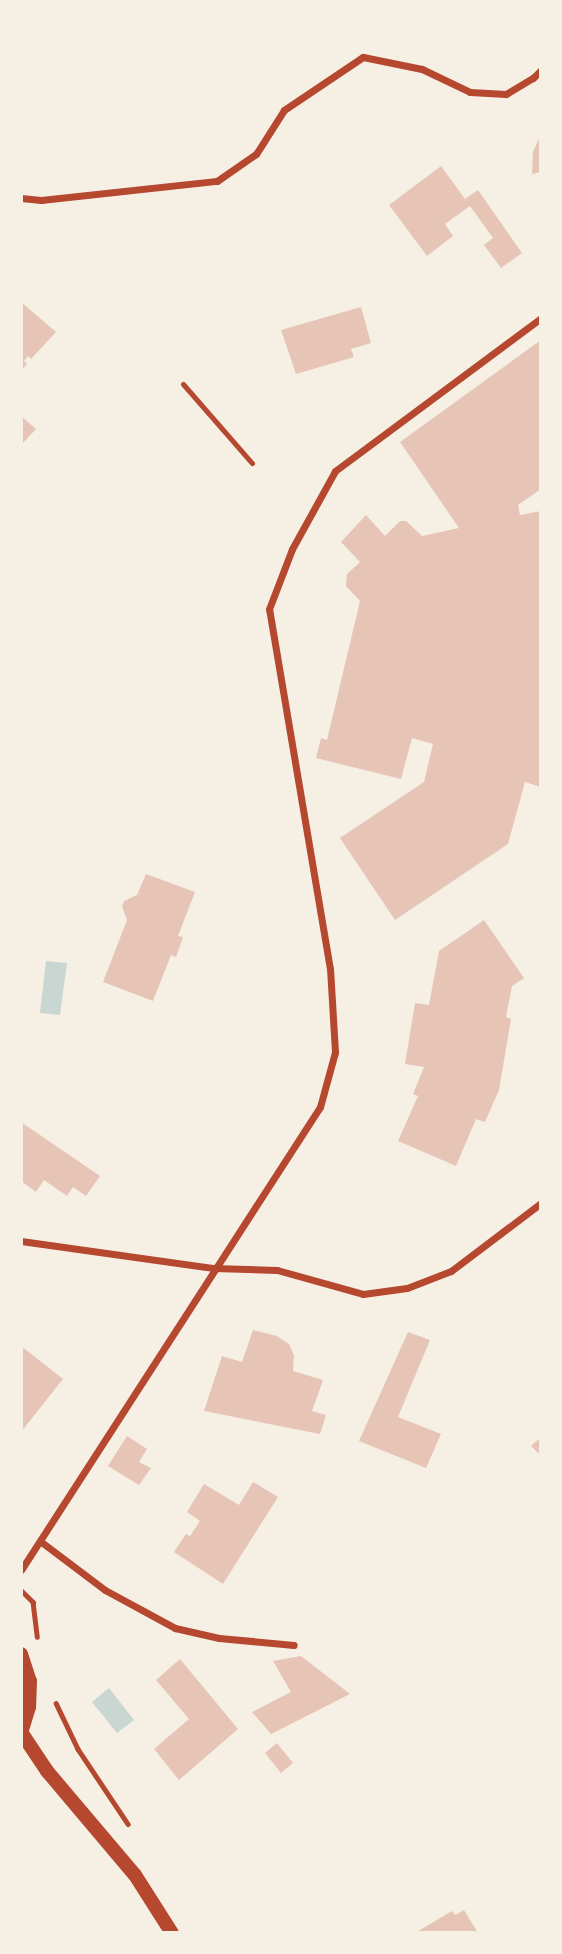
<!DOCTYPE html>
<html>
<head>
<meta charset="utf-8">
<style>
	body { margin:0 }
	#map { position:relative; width:562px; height:1954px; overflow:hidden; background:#f6efe4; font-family:Montserrat,sans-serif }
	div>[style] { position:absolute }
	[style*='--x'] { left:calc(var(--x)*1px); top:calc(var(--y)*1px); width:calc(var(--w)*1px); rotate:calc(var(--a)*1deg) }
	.water>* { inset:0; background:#c9d6d2 }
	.building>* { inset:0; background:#e6c5b7 }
	.path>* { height:4.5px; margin:-2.25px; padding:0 2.25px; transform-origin:2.25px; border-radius:2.25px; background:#b5482f }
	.service>* { height:5px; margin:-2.5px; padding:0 2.5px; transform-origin:2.5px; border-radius:2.5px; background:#b5482f }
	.minor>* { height:7px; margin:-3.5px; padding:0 3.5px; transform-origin:3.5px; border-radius:3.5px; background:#b5482f }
	.secondary>* { height:14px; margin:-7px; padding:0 7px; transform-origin:7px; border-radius:7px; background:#b5482f }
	span { translate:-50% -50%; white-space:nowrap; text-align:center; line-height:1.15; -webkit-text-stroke:5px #f6efe4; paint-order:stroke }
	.frame { position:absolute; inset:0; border:23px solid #f6efe4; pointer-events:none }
</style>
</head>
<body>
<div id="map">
	<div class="water">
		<div style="clip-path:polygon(46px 961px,67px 963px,60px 1015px,40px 1013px)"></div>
		<div style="clip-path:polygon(109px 1688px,134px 1720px,117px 1733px,92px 1702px)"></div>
	</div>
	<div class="building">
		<div style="clip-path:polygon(541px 134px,541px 172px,532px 174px,533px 152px)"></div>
		<div style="clip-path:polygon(441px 166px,465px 199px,478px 190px,522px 253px,501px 268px,484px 245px,493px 238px,470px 206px,445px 224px,453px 236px,427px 256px,389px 205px)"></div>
		<div style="clip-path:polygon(21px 302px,56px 332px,31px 359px,28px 356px,24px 361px,27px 364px,21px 371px)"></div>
		<div style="clip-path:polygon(361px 307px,371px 343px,351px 349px,354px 357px,296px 374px,281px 330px)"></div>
		<div style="clip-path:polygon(541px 340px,541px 489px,518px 505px,520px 515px,541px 511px,541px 787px,525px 782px,508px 844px,395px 920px,340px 838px,424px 782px,433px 744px,412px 738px,401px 779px,316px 758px,321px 738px,327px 740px,360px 601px,346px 586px,347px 574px,360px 562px,341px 542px,366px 515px,385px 536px,400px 521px,406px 521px,422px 536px,459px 528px,400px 442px)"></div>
		<div style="clip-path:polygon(21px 416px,36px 429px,21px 445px)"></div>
		<div style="clip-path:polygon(146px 874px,195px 892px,178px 936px,183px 937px,176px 957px,171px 955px,153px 1001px,103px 982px,127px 920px,122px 906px,124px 901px,137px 895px)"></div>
		<div style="clip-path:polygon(484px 920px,524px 978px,512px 986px,506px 1017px,511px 1019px,499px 1090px,485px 1122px,476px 1119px,456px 1166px,398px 1141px,418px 1096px,413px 1094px,424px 1067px,405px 1064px,415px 1003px,429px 1005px,439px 951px)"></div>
		<div style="clip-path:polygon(21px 1122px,100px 1176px,86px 1196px,73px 1187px,67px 1196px,44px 1180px,36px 1192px,21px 1181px)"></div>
		<div style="clip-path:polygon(253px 1330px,277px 1336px,289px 1344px,294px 1355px,293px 1371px,323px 1380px,312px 1411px,326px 1415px,320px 1434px,204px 1411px,222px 1356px,242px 1362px)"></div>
		<div style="clip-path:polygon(408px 1332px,430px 1340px,398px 1417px,441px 1434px,426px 1468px,359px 1441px)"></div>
		<div style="clip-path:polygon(21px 1346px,63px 1379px,21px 1432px)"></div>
		<div style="clip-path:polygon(127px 1436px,147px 1449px,139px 1462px,151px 1468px,139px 1485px,108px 1466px)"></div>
		<div style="clip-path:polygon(541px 1437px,541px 1456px,531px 1446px)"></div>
		<div style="clip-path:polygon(253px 1482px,278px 1497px,223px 1584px,174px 1552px,186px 1534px,190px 1536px,200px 1521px,187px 1512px,204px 1484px,239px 1505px)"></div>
		<div style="clip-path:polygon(301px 1656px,350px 1694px,271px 1734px,252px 1712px,291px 1692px,273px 1661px)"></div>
		<div style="clip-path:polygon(180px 1659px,238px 1729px,179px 1780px,154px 1749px,189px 1719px,156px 1680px)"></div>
		<div style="clip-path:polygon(277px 1743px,293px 1763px,281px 1773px,265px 1753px)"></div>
		<div style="clip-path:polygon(464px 1910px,478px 1933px,415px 1933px,452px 1911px,455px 1915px)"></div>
	</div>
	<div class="path">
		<div style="--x:22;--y:1591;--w:16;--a:45"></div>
		<div style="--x:33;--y:1602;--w:35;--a:83"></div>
		<div style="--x:56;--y:1703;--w:51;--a:64.4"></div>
		<div style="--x:78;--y:1749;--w:90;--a:56.3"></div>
	</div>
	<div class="service">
		<div style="--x:183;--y:384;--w:105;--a:48.9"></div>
	</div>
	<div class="minor">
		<div style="--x:21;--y:198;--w:20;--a:6"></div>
		<div style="--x:41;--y:200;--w:177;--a:-6.2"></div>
		<div style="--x:217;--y:181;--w:47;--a:-34.7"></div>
		<div style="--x:256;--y:154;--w:52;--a:-57.5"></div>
		<div style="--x:284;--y:110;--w:95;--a:-33.9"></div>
		<div style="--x:363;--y:57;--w:60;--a:11.5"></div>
		<div style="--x:422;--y:69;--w:53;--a:25.6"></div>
		<div style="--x:470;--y:92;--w:36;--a:3"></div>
		<div style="--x:506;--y:94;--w:31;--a:-31"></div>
		<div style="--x:533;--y:78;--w:11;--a:-45"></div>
		<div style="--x:21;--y:1241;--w:195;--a:8"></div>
		<div style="--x:214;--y:1268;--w:63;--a:1.8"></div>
		<div style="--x:277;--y:1270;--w:89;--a:15.6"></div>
		<div style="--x:363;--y:1294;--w:44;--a:-7.8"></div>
		<div style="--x:407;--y:1288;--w:47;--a:-21.1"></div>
		<div style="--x:451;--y:1271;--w:113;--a:-37.1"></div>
		<div style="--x:40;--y:1541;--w:81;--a:37"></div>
		<div style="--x:105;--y:1590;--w:80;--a:28.5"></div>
		<div style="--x:175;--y:1628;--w:45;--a:12.8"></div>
		<div style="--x:219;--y:1638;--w:75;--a:5.3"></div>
		<div style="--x:21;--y:1570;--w:551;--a:-57.15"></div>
		<div style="--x:320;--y:1107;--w:57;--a:-74.7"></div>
		<div style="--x:335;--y:1052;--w:83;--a:-93.4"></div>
		<div style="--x:330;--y:969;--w:365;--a:-99.6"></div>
		<div style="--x:269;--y:609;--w:64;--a:-69"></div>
		<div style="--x:292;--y:549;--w:89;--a:-61.1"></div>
		<div style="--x:335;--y:471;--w:257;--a:-36.6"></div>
	</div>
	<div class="secondary">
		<div style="--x:21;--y:1654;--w:28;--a:72"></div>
		<div style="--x:30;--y:1681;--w:26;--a:92"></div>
		<div style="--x:29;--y:1707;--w:27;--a:107"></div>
		<div style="--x:21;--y:1732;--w:47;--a:56.3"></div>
		<div style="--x:47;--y:1771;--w:136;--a:49.8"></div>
		<div style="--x:135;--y:1875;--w:69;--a:57.5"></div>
	</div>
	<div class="frame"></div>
</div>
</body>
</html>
